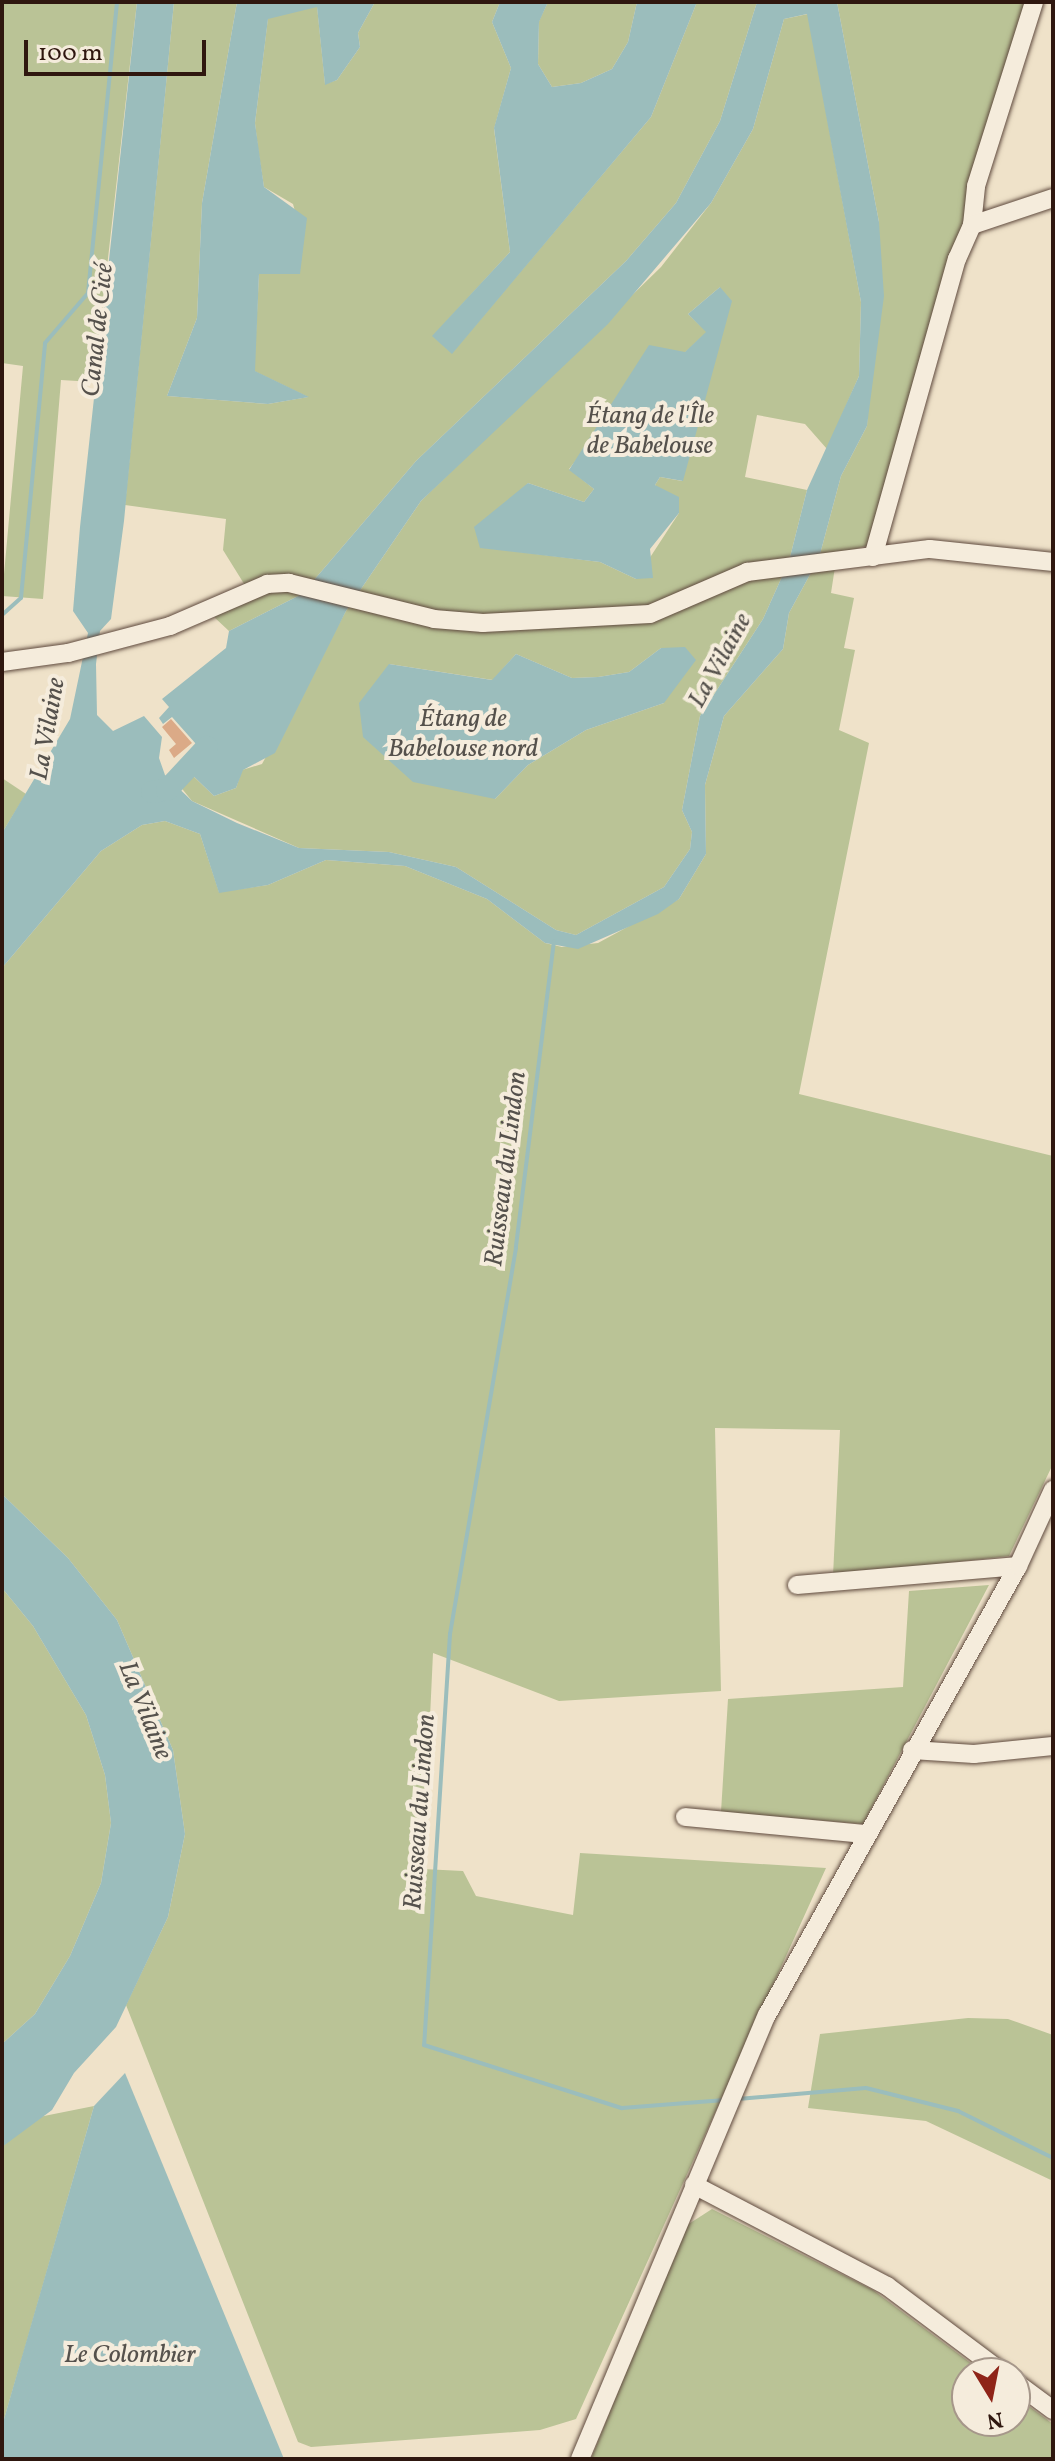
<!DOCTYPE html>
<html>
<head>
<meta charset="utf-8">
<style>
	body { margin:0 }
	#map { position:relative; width:1055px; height:2461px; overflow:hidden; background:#efe2c9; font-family:Vollkorn,serif }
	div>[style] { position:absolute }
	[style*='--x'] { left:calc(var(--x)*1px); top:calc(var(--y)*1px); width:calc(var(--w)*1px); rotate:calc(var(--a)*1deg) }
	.green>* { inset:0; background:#bac396 }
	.water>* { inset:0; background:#9bbdbc }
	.stream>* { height:4px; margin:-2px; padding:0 2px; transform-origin:2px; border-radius:2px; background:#9bbdbc }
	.river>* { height:22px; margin:-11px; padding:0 11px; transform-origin:11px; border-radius:11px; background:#9bbdbc }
	.building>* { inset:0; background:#dbaa87 }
	.roads { filter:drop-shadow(0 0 2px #5f4a3e) drop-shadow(0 0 2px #5f4a3e) }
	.minor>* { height:18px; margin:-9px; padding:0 9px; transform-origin:9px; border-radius:9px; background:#f5ecdc }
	span { translate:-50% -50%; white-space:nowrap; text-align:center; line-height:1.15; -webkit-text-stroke:8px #f5ecdc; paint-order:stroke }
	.water-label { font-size:26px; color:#55514c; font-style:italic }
	.frame { position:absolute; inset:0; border:4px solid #2f170f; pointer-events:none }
	.north { position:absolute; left:951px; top:2357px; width:80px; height:80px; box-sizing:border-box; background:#f5ecdc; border:2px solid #a6978a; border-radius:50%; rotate:170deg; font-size:22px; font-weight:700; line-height:32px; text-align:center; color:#2f170f }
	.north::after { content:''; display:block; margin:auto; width:28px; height:36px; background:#8f2418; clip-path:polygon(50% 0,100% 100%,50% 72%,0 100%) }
	.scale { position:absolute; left:24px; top:40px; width:182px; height:36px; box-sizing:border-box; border:4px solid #2f170f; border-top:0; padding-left:10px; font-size:24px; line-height:28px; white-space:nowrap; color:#2f170f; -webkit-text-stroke:6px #f5ecdc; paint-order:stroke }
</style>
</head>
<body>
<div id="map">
	<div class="green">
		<div style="clip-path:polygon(2px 2px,137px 2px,94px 382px,61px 380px,43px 599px,2px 596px,23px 366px,2px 363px)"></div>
		<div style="clip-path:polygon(174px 2px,237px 2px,202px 203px,197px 318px,167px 396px,268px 404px,308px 397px,254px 371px,259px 274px,299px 274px,302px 237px,293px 204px,264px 187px,258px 149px,255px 123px,268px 18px,317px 6px,325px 84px,337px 80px,360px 47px,358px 33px,375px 2px,500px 2px,492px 22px,511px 68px,494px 129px,510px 252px,433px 336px,452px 353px,651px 117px,697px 2px,757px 2px,720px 121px,676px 203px,626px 261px,416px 461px,302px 594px,229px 631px,214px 617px,251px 595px,223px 550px,226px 519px,125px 505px)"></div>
		<div style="clip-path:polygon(548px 2px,637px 2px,628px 42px,612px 69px,581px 83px,552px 87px,538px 64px,539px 21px)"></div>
		<div style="clip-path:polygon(837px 2px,1028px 2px,870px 545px,837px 554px,831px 593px,854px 598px,844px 648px,855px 650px,839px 730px,869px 743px,799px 1094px,1053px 1156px,1053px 1464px,1009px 1556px,833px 1576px,840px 1430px,715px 1428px,721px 1691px,559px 1701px,433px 1653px,423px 1869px,463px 1871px,476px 1896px,573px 1915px,580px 1853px,826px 1868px,576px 2419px,540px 2430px,311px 2447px,298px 2442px,126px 2005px,168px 1917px,185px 1834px,173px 1750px,117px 1620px,68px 1558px,2px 1494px,2px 968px,101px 851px,142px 825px,165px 821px,200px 834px,219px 892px,268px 885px,326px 860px,405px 866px,487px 899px,545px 943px,562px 947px,598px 943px,679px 899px,706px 854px,705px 785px,724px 716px,783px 649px,789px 613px,819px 558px,841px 476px,867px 426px,879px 222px)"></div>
		<div style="clip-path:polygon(evenodd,808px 14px,861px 302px,859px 376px,827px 449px,805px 424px,757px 415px,745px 477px,807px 490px,789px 561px,763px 619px,700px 716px,682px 810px,692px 832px,690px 849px,664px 887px,576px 935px,556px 930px,456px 867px,389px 852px,299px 848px,192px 801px,179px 785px,191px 774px,214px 796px,236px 788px,242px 770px,262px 764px,346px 611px,421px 501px,661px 267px,711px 203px,753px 129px,784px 19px,808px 14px,720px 287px,682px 481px,660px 477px,655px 485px,679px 513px,636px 579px,600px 562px,480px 547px,528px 483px,584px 502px,594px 489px,569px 469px,596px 435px,707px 332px,688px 314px,720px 287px,808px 14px,661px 648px,664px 703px,586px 730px,528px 765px,495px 799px,389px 664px,493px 680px,516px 654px,572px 678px,598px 677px,629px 672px,661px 648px)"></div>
		<div style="clip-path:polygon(2px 778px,26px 794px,2px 833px)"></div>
		<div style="clip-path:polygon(989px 1585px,863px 1824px,721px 1812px,728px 1699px,903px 1687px,909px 1591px)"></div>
		<div style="clip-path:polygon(2px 1588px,33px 1626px,86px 1715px,105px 1775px,111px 1823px,101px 1883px,70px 1956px,35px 2014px,2px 2044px)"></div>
		<div style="clip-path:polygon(968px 2018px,1008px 2019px,1053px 2035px,1053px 2181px,926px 2121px,808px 2108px,820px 2034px)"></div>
		<div style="clip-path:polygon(94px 2106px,22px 2358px,2px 2426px,2px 2147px,34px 2118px)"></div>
		<div style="clip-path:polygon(712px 2209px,873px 2290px,984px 2373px,967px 2373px,967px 2421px,1015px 2421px,1015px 2396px,1053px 2424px,1053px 2459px,591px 2459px,684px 2227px)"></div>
	</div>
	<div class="water">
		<div style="clip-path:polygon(137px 2px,174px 2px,124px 521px,111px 619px,100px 631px,96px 664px,97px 715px,113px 731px,144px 716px,162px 737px,159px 758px,165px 775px,192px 801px,237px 823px,299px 848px,389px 852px,456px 867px,556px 930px,576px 935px,664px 887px,690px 849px,692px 832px,682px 810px,700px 716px,763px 619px,789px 561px,807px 490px,859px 376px,861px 302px,807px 14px,784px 19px,753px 129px,711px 203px,608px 324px,421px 501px,346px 611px,275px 753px,243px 770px,236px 788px,214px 796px,186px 769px,183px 761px,196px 744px,172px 717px,163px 724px,159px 718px,169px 707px,162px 699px,226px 648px,229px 631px,302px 594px,416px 461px,626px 261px,676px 203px,720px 121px,757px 2px,837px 2px,879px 222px,884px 296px,867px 426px,841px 476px,819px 558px,789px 613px,783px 649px,724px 716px,705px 785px,706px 854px,679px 899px,658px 914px,578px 949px,545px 943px,487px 899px,405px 866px,326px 860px,268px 885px,219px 893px,200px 834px,165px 821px,142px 825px,101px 851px,2px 968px,2px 833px,70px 719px,88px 633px,73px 611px,80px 527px)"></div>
		<div style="clip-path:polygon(237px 2px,375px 2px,358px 33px,360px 47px,337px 80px,325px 85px,317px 7px,268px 19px,255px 123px,264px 187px,307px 218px,300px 274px,259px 274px,255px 371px,309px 397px,268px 404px,167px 396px,197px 318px,202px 203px)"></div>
		<div style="clip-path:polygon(500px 2px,548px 2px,539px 22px,538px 64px,552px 87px,581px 83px,612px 69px,628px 42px,637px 2px,697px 2px,651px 117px,452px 354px,432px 336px,510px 252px,494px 128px,511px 68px,492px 22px)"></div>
		<div style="clip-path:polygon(720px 287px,732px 301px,683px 481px,660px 477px,655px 485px,679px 497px,679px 513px,650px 549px,653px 578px,636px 579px,600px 562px,480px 548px,474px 527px,528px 483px,584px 502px,594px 489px,569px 470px,649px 345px,685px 352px,706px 332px,688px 314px)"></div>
		<div style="clip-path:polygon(685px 647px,696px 660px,664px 703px,586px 730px,528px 765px,495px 799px,413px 782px,363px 737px,359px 703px,389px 664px,492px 680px,516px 654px,572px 678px,598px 677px,629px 672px,661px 648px)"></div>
		<div style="clip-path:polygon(2px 1494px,68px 1558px,117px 1620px,173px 1750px,185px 1834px,168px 1917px,116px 2027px,74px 2073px,52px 2110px,2px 2147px,2px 2044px,35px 2014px,70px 1956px,101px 1883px,111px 1823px,105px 1775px,86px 1715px,33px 1626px,2px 1588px)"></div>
		<div style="clip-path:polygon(125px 2073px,284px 2459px,2px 2459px,2px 2426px,94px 2106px)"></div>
	</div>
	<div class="stream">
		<div style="--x:2;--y:615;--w:25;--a:-42"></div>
		<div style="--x:21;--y:598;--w:256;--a:-84.6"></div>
		<div style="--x:45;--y:343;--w:66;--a:-49.3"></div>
		<div style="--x:88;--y:293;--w:292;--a:-84.3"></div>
		<div style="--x:554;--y:941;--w:309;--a:97.1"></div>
		<div style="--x:516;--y:1248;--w:392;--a:99.7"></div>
		<div style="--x:450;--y:1634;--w:412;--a:93.6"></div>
		<div style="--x:424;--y:2045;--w:208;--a:17.7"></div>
		<div style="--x:622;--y:2108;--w:103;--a:-4.4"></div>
		<div style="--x:738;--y:2099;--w:128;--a:-4.9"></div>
		<div style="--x:866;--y:2088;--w:95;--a:14"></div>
		<div style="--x:958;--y:2111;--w:106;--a:26.3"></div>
	</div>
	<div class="river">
		<div style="--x:152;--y:792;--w:15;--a:-8"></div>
		<div style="--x:167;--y:790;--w:59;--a:-47.1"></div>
	</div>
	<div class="building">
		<div style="clip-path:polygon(171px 719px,192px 743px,174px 758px,169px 750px,176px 744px,162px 727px)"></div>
	</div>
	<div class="roads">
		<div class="minor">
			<div style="--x:972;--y:225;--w:39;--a:-84"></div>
			<div style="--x:976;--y:186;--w:193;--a:-72.5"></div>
			<div style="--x:873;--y:557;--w:310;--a:-74.3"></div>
			<div style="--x:957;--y:259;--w:37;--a:-66"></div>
			<div style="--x:972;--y:225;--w:85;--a:-18.4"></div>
			<div style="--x:2;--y:662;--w:67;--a:-7.8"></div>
			<div style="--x:68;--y:653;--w:106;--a:-14.8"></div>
			<div style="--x:170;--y:626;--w:106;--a:-23.4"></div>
			<div style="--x:267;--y:584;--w:22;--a:-3"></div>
			<div style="--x:289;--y:583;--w:149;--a:13.9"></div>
			<div style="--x:434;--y:619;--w:49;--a:4.7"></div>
			<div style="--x:483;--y:623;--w:167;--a:-3.1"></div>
			<div style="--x:650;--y:614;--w:106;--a:-23.4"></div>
			<div style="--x:747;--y:572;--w:184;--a:-7.2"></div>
			<div style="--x:930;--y:549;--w:124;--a:6"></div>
			<div style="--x:797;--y:1585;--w:222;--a:-4.9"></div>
			<div style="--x:912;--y:1750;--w:62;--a:3.7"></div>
			<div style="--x:974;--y:1754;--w:79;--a:-5.8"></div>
			<div style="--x:685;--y:1817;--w:182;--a:5.4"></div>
			<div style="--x:694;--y:2185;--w:218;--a:27.6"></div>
			<div style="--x:887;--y:2286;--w:145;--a:36.9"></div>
			<div style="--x:1015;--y:2382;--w:47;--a:36.4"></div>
			<div style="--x:580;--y:2459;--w:482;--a:-67.2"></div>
			<div style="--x:767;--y:2015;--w:514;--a:-60.79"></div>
			<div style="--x:1018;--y:1566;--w:84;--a:-65.3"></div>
		</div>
	</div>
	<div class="water-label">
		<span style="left:99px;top:330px;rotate:-84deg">Canal de Cicé</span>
		<span style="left:650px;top:432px">Étang de l'Île<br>de Babelouse</span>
		<span style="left:721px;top:661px;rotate:-61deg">La Vilaine</span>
		<span style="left:463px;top:735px">Étang de<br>Babelouse nord</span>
		<span style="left:49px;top:729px;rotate:-80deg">La Vilaine</span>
		<span style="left:507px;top:1169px;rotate:-83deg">Ruisseau du Lindon</span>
		<span style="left:144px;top:1711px;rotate:68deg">La Vilaine</span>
		<span style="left:421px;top:1812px;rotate:-86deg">Ruisseau du Lindon</span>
		<span style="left:130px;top:2356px">Le Colombier</span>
	</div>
	<div class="frame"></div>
	<div class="north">N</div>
	<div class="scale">100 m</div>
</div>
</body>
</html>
